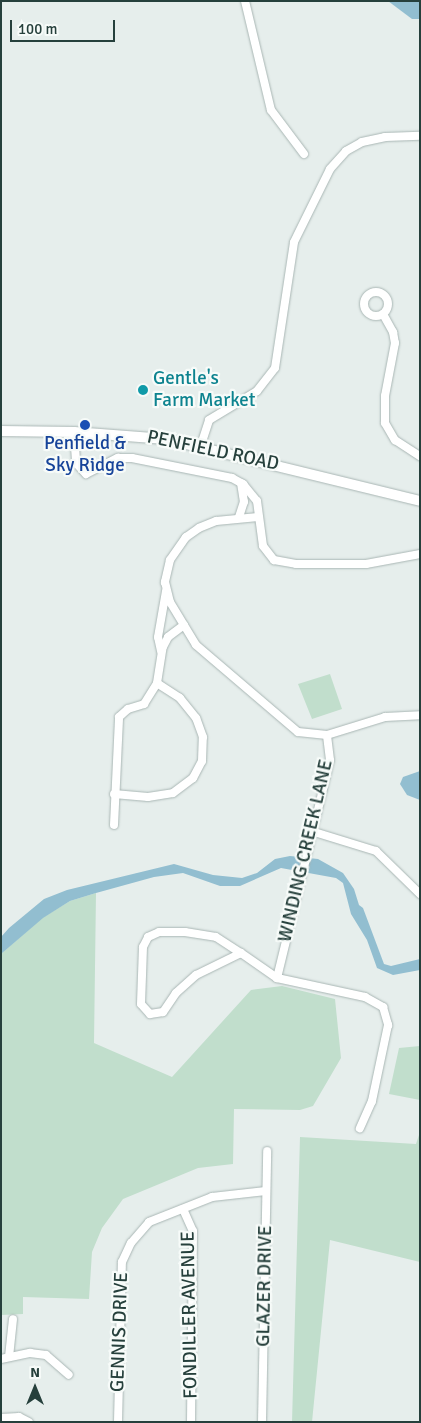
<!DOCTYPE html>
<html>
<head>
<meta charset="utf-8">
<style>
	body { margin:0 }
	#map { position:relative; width:421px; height:1423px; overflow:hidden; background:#e6eeec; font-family:Signika,sans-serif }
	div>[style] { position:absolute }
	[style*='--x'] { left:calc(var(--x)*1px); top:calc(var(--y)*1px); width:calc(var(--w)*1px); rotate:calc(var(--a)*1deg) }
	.green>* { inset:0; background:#c1decc }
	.water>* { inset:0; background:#92bed0 }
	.roads { filter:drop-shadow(0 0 1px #a9b6b4) drop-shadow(0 0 1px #a9b6b4) }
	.minor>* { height:8px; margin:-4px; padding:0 4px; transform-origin:4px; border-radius:4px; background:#fff }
	.minor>.ring { margin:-4px; padding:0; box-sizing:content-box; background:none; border:8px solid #fff; border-radius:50% }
	.secondary>* { height:10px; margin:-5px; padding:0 5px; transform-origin:5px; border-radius:5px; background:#fff }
	.dots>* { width:14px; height:14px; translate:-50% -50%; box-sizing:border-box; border:2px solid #f7fbf9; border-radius:50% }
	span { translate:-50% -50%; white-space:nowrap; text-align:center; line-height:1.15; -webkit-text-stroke:4.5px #f7fbf9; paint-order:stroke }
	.culture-label { font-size:19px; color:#0d838f }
	.left { translate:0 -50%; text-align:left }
	.transit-label { font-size:19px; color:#164399 }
	.street-label { font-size:19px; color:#26403c }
	.frame { position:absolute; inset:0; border:2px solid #26403c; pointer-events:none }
	.north { position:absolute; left:10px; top:1363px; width:50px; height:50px; -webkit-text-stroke:4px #f7fbf9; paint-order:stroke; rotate:0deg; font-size:14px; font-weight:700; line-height:20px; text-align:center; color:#26403c }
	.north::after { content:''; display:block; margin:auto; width:18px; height:22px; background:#26403c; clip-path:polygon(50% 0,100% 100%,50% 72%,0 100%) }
	.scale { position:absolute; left:10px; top:20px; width:105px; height:22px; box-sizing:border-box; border:2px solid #26403c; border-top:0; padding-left:6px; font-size:15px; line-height:18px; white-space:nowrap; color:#26403c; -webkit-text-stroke:4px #f7fbf9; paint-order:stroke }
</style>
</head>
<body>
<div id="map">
	<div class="green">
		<div style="clip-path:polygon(330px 674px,342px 709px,312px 719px,298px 684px)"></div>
		<div style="clip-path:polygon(96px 893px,94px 1043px,172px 1077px,251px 990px,282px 986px,335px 999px,341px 1058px,313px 1106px,300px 1110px,234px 1109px,233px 1164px,198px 1168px,123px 1199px,102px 1228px,92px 1252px,89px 1299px,23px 1297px,23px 1314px,1px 1315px,1px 954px,42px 918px,70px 901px)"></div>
		<div style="clip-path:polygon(420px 1046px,420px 1100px,389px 1094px,399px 1048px)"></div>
		<div style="clip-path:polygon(420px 1132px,420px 1262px,330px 1240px,312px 1422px,292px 1422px,300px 1137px,416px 1144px)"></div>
	</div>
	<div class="water">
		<div style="clip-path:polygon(388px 1px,420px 1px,420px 19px,412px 19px)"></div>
		<div style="clip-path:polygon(420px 771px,420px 800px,407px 795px,400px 784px,403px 777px)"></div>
		<div style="clip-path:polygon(290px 856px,318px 859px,343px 873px,354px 889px,359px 905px,363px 908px,384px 964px,391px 966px,420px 959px,420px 970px,393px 975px,377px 968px,367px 940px,351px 914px,343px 883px,336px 878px,281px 868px,240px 886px,220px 886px,183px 873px,154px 877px,96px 893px,70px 901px,43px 918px,1px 954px,1px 937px,9px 928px,44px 899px,67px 890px,174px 864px,213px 875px,242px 878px,257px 873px,275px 859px)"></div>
	</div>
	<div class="roads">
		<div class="minor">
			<div style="--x:245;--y:1;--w:112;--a:76.6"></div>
			<div style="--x:271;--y:110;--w:55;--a:53.1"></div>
			<div class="ring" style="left:364px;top:292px;width:16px;height:16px"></div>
			<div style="--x:383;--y:314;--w:21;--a:61"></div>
			<div style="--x:393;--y:332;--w:11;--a:80"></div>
			<div style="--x:395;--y:343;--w:54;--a:100.7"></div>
			<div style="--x:385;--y:396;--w:27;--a:90"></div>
			<div style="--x:385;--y:423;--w:20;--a:60"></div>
			<div style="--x:395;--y:440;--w:30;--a:33"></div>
			<div style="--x:74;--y:432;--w:31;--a:86"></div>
			<div style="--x:76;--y:463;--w:15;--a:48"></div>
			<div style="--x:86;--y:474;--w:36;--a:-27"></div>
			<div style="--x:118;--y:458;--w:14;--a:0"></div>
			<div style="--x:132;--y:458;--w:102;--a:11.3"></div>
			<div style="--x:232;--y:478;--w:13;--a:29"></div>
			<div style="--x:243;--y:484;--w:22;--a:51"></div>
			<div style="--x:257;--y:501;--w:45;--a:82.4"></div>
			<div style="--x:263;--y:546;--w:18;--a:52"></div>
			<div style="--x:274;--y:560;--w:22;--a:10"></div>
			<div style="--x:296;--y:564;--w:70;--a:0"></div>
			<div style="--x:366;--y:564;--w:55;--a:-10.5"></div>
			<div style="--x:201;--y:445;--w:26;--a:-72"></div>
			<div style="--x:209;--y:420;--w:56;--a:-31.1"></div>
			<div style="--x:257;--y:391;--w:29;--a:-52"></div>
			<div style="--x:275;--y:368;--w:127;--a:-81.4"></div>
			<div style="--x:294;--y:242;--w:81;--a:-63.7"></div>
			<div style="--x:330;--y:169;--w:24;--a:-48"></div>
			<div style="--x:346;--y:151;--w:18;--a:-29"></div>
			<div style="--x:362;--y:142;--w:24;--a:-12"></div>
			<div style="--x:385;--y:137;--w:35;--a:-2"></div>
			<div style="--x:239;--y:517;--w:16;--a:-72"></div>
			<div style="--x:244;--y:502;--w:19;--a:-99"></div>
			<div style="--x:258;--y:517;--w:42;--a:174.6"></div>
			<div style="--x:216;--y:521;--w:18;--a:158"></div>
			<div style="--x:199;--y:528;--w:16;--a:145"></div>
			<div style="--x:186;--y:537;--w:28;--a:125"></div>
			<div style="--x:170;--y:560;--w:23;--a:103"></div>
			<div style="--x:165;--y:582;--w:21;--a:76"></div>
			<div style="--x:170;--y:602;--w:50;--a:58.8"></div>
			<div style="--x:196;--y:645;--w:134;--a:40.5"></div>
			<div style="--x:298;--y:732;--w:29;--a:6"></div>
			<div style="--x:327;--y:735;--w:61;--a:-17.2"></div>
			<div style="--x:385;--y:717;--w:35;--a:-3"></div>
			<div style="--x:161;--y:651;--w:14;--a:-102"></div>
			<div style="--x:158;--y:637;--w:47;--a:-80.1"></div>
			<div style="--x:114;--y:794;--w:34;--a:5"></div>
			<div style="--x:148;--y:797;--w:25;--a:-9"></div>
			<div style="--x:173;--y:793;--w:25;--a:-37"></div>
			<div style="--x:193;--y:778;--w:19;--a:-62"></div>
			<div style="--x:202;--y:761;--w:24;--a:-88"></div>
			<div style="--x:203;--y:737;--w:20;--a:-110"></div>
			<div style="--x:196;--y:718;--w:26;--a:-129"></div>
			<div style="--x:180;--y:698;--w:27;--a:-147"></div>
			<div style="--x:114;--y:825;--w:108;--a:-87.3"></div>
			<div style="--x:119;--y:717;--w:12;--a:-42"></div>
			<div style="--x:128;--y:709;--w:17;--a:-17"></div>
			<div style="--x:144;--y:704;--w:25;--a:-58"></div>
			<div style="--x:157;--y:683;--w:36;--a:-81"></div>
			<div style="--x:163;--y:647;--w:11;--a:-63"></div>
			<div style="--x:168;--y:637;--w:20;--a:-37"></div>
			<div style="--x:311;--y:831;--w:68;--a:17.1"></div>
			<div style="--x:376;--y:851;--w:62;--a:44.3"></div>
			<div style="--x:159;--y:932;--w:26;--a:0"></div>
			<div style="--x:185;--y:932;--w:31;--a:9"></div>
			<div style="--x:216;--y:937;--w:30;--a:33"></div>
			<div style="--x:241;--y:953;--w:50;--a:153.9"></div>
			<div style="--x:196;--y:975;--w:27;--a:138"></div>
			<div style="--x:176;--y:993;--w:23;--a:124"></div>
			<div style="--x:163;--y:1012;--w:13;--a:171"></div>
			<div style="--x:150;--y:1014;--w:13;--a:-132"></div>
			<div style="--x:141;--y:1004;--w:57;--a:-88"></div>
			<div style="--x:143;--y:947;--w:11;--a:-63"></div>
			<div style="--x:148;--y:937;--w:12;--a:-24"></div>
			<div style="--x:241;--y:953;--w:44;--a:34.8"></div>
			<div style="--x:277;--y:978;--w:90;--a:12.2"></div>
			<div style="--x:365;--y:997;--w:21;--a:29"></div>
			<div style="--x:383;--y:1007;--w:19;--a:74"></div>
			<div style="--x:388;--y:1025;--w:78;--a:101.9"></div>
			<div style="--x:372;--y:1101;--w:30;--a:114"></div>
			<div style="--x:277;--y:978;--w:224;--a:-76.3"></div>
			<div style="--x:330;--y:760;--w:25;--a:-97"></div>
			<div style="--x:183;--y:1209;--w:24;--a:66"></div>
			<div style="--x:193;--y:1231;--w:191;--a:90.6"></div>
			<div style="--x:9;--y:1357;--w:38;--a:-84"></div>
			<div style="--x:1;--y:1359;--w:30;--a:-12"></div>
			<div style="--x:30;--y:1353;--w:16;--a:7"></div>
			<div style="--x:46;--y:1355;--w:30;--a:41"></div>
			<div style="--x:1;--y:1418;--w:18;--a:-3"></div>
			<div style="--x:19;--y:1417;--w:11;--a:27"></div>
			<div style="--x:118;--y:1422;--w:160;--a:-88.6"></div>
			<div style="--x:122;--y:1262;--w:21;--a:-65"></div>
			<div style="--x:131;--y:1243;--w:28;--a:-49"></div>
			<div style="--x:149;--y:1222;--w:68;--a:-21.6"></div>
			<div style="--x:212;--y:1197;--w:54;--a:-6.3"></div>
			<div style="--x:262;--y:1422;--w:271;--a:-88.9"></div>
		</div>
		<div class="secondary">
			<div style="--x:1;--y:431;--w:73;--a:0.8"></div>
			<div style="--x:74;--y:432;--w:92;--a:4.4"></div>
			<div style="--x:166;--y:439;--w:261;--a:13.7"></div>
		</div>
	</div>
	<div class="dots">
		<div style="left:143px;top:390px;background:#0f9aa8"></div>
		<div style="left:85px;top:425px;background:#1a4fb4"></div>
	</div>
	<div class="culture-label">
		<span class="left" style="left:153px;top:390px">Gentle's<br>Farm Market</span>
	</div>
	<div class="transit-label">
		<span style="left:85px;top:455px">Penfield &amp;<br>Sky Ridge</span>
	</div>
	<div class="street-label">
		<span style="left:213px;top:451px;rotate:12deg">PENFIELD ROAD</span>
		<span style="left:306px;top:851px;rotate:-77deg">WINDING CREEK LANE</span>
		<span style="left:265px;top:1286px;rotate:-89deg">GLAZER DRIVE</span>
		<span style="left:190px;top:1315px;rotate:-91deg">FONDILLER AVENUE</span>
		<span style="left:120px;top:1332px;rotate:-88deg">GENNIS DRIVE</span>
	</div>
	<div class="frame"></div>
	<div class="north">N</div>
	<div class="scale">100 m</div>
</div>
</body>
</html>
